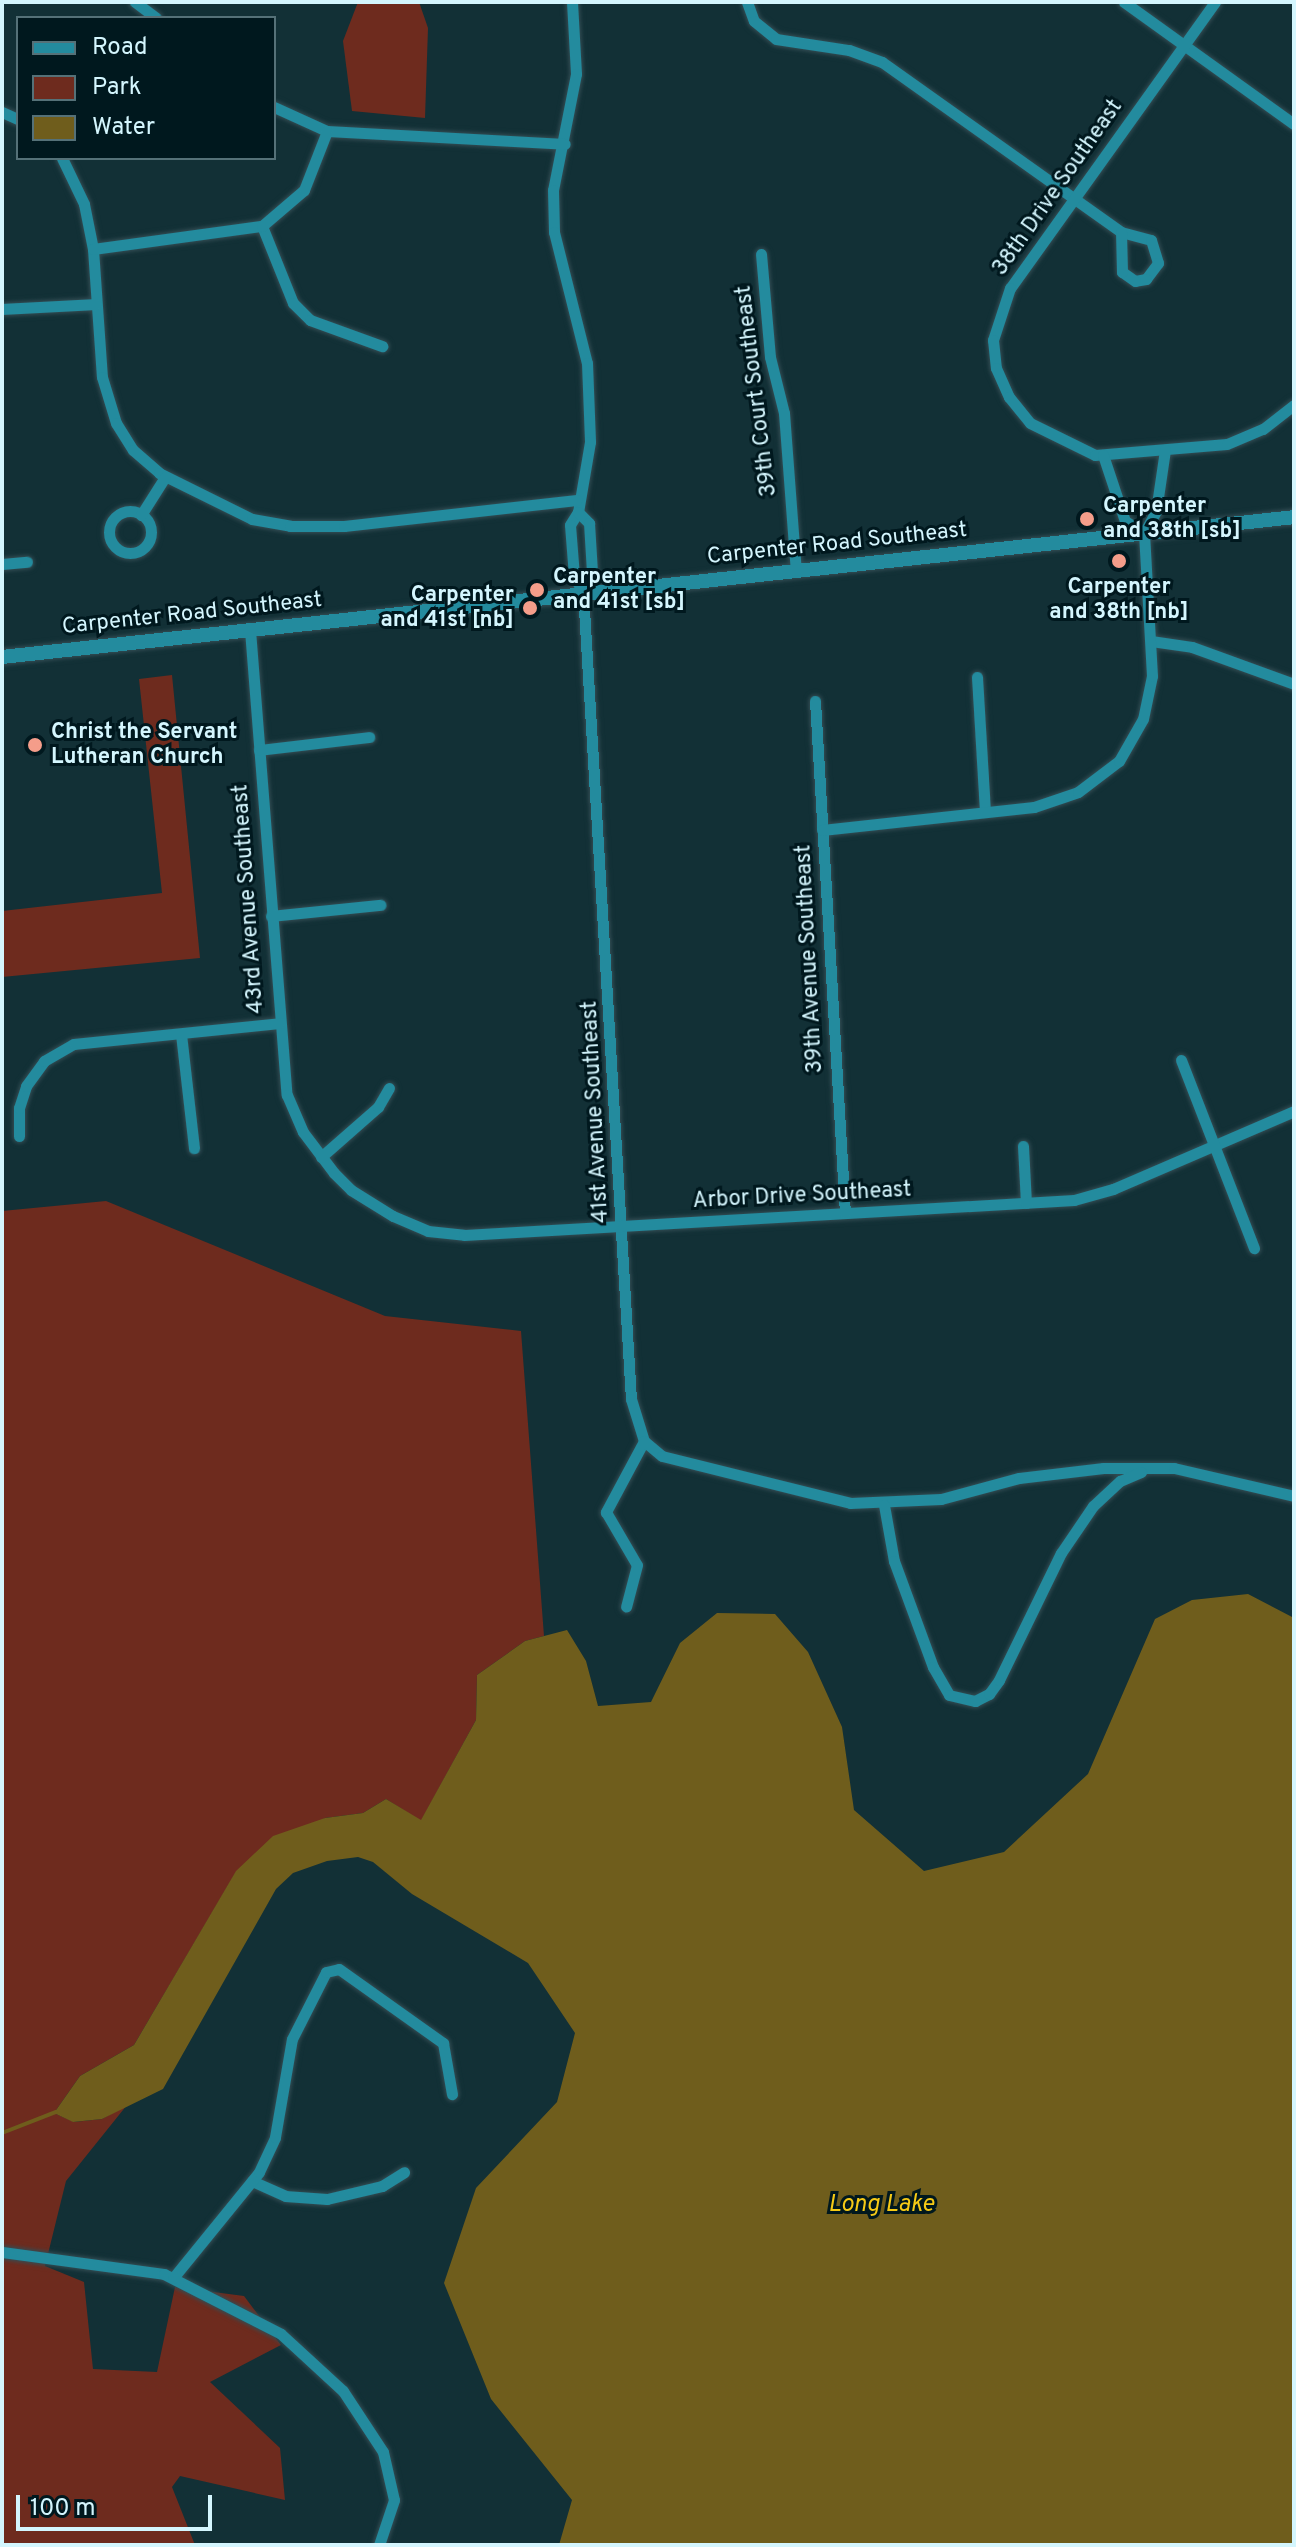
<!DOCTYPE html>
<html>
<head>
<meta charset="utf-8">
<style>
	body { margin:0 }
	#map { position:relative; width:1296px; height:2547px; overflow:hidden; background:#123036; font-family:Overpass,sans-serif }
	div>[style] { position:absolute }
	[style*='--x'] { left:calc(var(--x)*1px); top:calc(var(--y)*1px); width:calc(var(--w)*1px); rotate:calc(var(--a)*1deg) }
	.green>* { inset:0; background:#6e2b1e }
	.water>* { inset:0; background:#6f5d1c }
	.stream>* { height:4px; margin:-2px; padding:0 2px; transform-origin:2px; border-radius:2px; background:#6f5d1c }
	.roads { filter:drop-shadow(0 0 2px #334d54) drop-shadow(0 0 2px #334d54) }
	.minor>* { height:11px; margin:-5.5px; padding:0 5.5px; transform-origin:5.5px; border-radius:5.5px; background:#238b9e }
	.minor>.ring { margin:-5.5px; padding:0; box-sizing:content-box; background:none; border:11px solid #238b9e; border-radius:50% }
	.tertiary>* { height:14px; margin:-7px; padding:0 7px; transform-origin:7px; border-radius:7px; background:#238b9e }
	.dots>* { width:22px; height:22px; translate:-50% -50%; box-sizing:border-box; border:4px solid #00181e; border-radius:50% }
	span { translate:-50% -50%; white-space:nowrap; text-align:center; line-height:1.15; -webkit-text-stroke:6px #00181e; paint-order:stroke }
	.street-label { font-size:22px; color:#d4f6fe }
	.poi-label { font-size:22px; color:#d4f6fe; font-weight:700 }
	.left { translate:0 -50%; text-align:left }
	.right { translate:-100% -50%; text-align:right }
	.water-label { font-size:24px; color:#f5ca16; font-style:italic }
	.frame { position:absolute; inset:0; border:4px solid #d4f6fe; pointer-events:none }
	.legend { position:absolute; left:16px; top:16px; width:260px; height:144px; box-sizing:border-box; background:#00181e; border:2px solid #557178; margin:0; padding:10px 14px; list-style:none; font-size:24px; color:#d4f6fe }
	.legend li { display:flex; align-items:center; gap:16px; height:40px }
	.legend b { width:40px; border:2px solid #557178 }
	.scale { position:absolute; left:16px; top:2495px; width:196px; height:36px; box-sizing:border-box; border:4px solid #d4f6fe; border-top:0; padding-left:10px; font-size:24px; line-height:28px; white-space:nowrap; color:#d4f6fe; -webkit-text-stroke:6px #00181e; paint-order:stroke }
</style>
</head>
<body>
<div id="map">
	<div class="green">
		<div style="clip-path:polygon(358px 2px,419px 2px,428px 28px,425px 118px,352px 111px,343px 41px)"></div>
		<div style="clip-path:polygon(172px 675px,200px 958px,2px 977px,2px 911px,162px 893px,139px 679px)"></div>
		<div style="clip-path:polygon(106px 1201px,385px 1316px,521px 1331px,544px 1636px,525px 1641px,477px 1675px,476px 1720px,421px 1821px,386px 1799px,363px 1813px,325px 1818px,236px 1872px,134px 2045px,80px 2076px,54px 2113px,74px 2122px,102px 2119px,127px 2105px,66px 2181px,45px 2266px,84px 2282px,93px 2369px,157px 2372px,175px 2287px,244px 2296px,281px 2345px,210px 2382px,280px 2448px,285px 2500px,180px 2476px,172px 2487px,195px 2545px,2px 2545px,2px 1211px)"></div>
	</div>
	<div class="water">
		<div style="clip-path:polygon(1248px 1594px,1294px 1618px,1294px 2545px,559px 2545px,572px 2500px,491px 2399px,444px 2283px,476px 2188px,557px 2102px,575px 2033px,528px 1963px,412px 1894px,373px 1862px,358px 1857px,327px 1861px,293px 1873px,276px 1889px,163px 2089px,102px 2119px,73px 2122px,54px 2113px,80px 2076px,134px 2045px,236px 1871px,273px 1836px,325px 1818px,363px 1813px,386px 1799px,421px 1820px,476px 1720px,477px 1675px,525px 1641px,567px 1630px,586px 1661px,598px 1706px,651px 1702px,680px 1643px,717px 1613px,775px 1614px,808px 1652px,842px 1727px,854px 1810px,924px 1871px,1004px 1852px,1088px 1774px,1155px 1619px,1192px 1600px)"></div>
	</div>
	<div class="stream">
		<div style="--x:2;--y:2133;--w:58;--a:-21.3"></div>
	</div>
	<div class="roads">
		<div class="minor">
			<div style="--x:135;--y:2;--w:26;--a:37"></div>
			<div style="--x:572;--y:2;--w:72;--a:86.8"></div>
			<div style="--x:576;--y:74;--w:118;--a:101.2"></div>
			<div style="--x:553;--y:190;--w:42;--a:88.6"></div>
			<div style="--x:554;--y:232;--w:135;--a:75.9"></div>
			<div style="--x:587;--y:363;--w:79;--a:87.8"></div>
			<div style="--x:590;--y:442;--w:71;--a:99.7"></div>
			<div style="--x:578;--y:512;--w:15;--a:122"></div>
			<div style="--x:570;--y:525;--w:51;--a:85.5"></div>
			<div style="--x:574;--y:576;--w:18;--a:61"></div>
			<div style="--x:583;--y:592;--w:808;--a:86.6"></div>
			<div style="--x:631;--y:1399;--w:44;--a:72.8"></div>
			<div style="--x:644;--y:1441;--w:81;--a:118.2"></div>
			<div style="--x:606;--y:1512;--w:61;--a:59.7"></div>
			<div style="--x:637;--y:1565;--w:43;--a:104.7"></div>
			<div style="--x:747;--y:2;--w:20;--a:70"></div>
			<div style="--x:754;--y:21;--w:28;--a:39"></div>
			<div style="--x:776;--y:39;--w:74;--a:8.6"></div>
			<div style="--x:849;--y:50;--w:35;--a:20"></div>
			<div style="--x:882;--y:62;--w:293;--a:35.4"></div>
			<div style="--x:1121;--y:232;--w:31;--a:15"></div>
			<div style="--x:1151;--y:240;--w:24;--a:73"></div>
			<div style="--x:1158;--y:263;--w:20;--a:127"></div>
			<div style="--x:1146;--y:279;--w:11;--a:170"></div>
			<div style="--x:1135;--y:281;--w:16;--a:-145"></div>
			<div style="--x:1122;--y:272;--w:40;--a:-91.4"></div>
			<div style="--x:1124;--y:2;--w:209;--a:35.7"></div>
			<div style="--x:1215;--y:2;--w:352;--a:125.6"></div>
			<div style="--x:1010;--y:288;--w:55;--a:108.1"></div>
			<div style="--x:993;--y:340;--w:28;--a:84"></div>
			<div style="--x:996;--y:368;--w:32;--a:66"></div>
			<div style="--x:1009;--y:397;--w:33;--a:51"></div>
			<div style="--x:1030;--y:423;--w:72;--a:26.2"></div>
			<div style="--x:1095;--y:455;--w:132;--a:-4.8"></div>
			<div style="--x:1227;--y:444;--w:39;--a:-23"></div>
			<div style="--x:1263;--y:429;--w:39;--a:-38"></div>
			<div style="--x:274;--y:107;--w:58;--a:24.4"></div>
			<div style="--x:327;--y:131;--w:238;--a:3.1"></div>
			<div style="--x:2;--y:112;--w:17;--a:24"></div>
			<div style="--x:62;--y:158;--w:51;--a:64.4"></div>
			<div style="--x:84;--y:204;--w:46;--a:78.7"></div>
			<div style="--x:93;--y:249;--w:128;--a:86"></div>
			<div style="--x:102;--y:377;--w:48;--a:73.1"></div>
			<div style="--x:116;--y:423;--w:32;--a:58"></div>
			<div style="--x:133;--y:450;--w:35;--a:41"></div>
			<div style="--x:159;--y:473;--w:104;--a:26.3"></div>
			<div style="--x:252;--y:519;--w:39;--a:10"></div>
			<div style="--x:290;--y:526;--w:54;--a:0"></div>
			<div style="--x:344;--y:526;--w:234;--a:-6.4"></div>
			<div style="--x:262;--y:226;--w:83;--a:68.1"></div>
			<div style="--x:293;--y:303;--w:24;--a:45"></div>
			<div style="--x:310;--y:320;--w:77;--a:19.9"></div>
			<div style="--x:93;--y:249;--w:171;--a:-7.8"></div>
			<div style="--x:262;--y:226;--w:55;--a:-40.6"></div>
			<div style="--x:304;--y:190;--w:63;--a:-68.7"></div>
			<div style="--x:761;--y:254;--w:103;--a:85"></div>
			<div style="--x:770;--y:357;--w:58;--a:76"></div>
			<div style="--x:784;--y:413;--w:158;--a:85.7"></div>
			<div style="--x:2;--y:309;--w:94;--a:-3"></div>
			<div style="--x:1103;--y:455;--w:70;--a:71.6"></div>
			<div style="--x:1125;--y:521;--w:22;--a:32"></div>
			<div class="ring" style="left:109px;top:511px;width:31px;height:31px"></div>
			<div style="--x:578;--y:512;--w:16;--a:45"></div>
			<div style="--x:589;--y:523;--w:49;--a:86.5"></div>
			<div style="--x:592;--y:572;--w:22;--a:114"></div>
			<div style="--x:141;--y:515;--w:45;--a:-57.7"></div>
			<div style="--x:2;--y:564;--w:25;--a:-5"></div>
			<div style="--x:250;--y:630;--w:466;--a:85.5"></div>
			<div style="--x:287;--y:1095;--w:40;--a:66.6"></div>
			<div style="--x:303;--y:1132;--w:51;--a:52.9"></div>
			<div style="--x:334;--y:1173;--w:24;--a:45"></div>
			<div style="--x:351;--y:1190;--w:49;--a:31.8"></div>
			<div style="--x:393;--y:1216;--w:38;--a:23"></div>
			<div style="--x:428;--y:1231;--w:36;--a:6"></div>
			<div style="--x:464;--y:1235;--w:611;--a:-3.28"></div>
			<div style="--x:1074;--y:1200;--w:41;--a:-15.8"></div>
			<div style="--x:1113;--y:1189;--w:197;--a:-23.3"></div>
			<div style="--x:1151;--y:641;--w:41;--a:8.3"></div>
			<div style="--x:1192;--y:647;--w:109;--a:19.9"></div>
			<div style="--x:977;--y:677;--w:134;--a:86.6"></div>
			<div style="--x:815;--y:701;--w:513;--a:86.65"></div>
			<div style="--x:259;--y:750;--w:111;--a:-6.7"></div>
			<div style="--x:822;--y:830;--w:213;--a:-6.2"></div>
			<div style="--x:1034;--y:807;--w:46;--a:-18.8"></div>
			<div style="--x:1078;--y:792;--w:51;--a:-37.1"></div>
			<div style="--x:1119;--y:761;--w:48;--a:-60.3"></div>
			<div style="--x:1143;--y:719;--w:44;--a:-78.2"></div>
			<div style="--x:1152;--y:676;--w:143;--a:-93.2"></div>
			<div style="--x:1144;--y:533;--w:25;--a:-61"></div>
			<div style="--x:1156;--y:511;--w:62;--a:-81.6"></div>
			<div style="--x:271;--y:916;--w:110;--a:-5.8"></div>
			<div style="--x:181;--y:1034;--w:115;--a:83.5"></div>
			<div style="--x:1181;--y:1060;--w:202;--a:68.8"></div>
			<div style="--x:19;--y:1136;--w:28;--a:-90"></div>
			<div style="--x:19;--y:1108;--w:23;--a:-72"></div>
			<div style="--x:26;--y:1086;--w:31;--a:-54"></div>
			<div style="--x:44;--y:1061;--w:34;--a:-30"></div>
			<div style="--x:74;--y:1044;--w:206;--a:-5.8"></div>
			<div style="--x:1023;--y:1146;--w:57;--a:87"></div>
			<div style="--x:321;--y:1157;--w:76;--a:-41.3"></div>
			<div style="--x:378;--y:1107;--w:22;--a:-60"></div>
			<div style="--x:644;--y:1441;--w:23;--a:40"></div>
			<div style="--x:662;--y:1456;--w:194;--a:14"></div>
			<div style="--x:850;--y:1503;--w:91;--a:-2.5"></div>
			<div style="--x:941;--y:1499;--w:81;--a:-15.1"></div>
			<div style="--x:1019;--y:1478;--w:85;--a:-6.8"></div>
			<div style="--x:1103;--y:1468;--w:71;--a:0"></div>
			<div style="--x:1174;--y:1468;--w:123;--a:13.1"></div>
			<div style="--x:884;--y:1505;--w:57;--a:79.9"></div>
			<div style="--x:894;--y:1561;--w:113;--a:69.8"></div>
			<div style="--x:933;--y:1667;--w:32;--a:60"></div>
			<div style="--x:949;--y:1695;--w:27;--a:13"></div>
			<div style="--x:975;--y:1701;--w:16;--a:-27"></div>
			<div style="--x:989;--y:1694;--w:17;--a:-54"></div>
			<div style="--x:999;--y:1680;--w:141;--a:-64"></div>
			<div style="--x:1061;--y:1553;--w:57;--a:-55.8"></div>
			<div style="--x:1093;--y:1506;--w:37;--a:-43"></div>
			<div style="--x:1120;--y:1481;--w:23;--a:-23"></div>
			<div style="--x:252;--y:2181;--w:36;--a:24"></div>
			<div style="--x:285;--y:2196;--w:42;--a:4.1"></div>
			<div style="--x:327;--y:2199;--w:57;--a:-13.3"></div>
			<div style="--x:382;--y:2186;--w:26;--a:-32"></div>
			<div style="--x:2;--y:2252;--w:163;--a:7.7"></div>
			<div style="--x:164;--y:2274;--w:131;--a:27.1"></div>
			<div style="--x:281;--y:2334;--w:84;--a:42.6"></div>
			<div style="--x:343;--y:2391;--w:73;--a:56.7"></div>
			<div style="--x:383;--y:2452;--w:49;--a:77.1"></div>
			<div style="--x:394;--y:2500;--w:47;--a:108.4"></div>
			<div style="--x:173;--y:2278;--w:136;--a:-50.9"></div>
			<div style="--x:259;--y:2172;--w:38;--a:-65"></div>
			<div style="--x:275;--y:2137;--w:99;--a:-80.2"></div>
			<div style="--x:292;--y:2039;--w:75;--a:-63.1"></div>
			<div style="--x:326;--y:1972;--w:13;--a:-13"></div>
			<div style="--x:339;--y:1969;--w:128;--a:35.4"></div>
			<div style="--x:443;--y:2043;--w:52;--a:80"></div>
		</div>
		<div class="tertiary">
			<div style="--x:2;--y:657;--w:1300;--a:-6.18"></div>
		</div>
	</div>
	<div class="dots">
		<div style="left:1087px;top:519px;background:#f49d8a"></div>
		<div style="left:1119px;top:561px;background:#f49d8a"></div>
		<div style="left:537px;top:590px;background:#f49d8a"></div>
		<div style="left:530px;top:608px;background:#f49d8a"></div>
		<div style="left:35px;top:745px;background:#f49d8a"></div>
	</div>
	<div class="street-label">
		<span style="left:1058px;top:188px;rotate:-55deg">38th Drive Southeast</span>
		<span style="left:757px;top:391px;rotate:-97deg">39th Court Southeast</span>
		<span style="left:837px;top:544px;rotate:-6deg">Carpenter Road Southeast</span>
		<span style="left:192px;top:614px;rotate:-6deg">Carpenter Road Southeast</span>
		<span style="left:249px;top:899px;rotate:-94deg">43rd Avenue Southeast</span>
		<span style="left:810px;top:959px;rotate:-93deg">39th Avenue Southeast</span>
		<span style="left:596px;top:1112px;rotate:-93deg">41st Avenue Southeast</span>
		<span style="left:802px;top:1196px;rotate:-3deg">Arbor Drive Southeast</span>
	</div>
	<div class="poi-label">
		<span class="left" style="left:1103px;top:519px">Carpenter<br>and 38th [sb]</span>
		<span class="left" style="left:553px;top:590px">Carpenter<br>and 41st [sb]</span>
		<span style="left:1119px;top:600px">Carpenter<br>and 38th [nb]</span>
		<span class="right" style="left:514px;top:608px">Carpenter<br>and 41st [nb]</span>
		<span class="left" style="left:51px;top:745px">Christ the Servant<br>Lutheran Church</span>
	</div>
	<div class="water-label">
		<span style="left:881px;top:2206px">Long Lake</span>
	</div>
	<div class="frame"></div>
	<ul class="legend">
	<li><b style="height:10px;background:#238b9e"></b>Road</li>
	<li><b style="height:22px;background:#6e2b1e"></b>Park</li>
	<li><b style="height:22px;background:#6f5d1c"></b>Water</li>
	</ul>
	<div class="scale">100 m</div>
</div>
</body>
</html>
